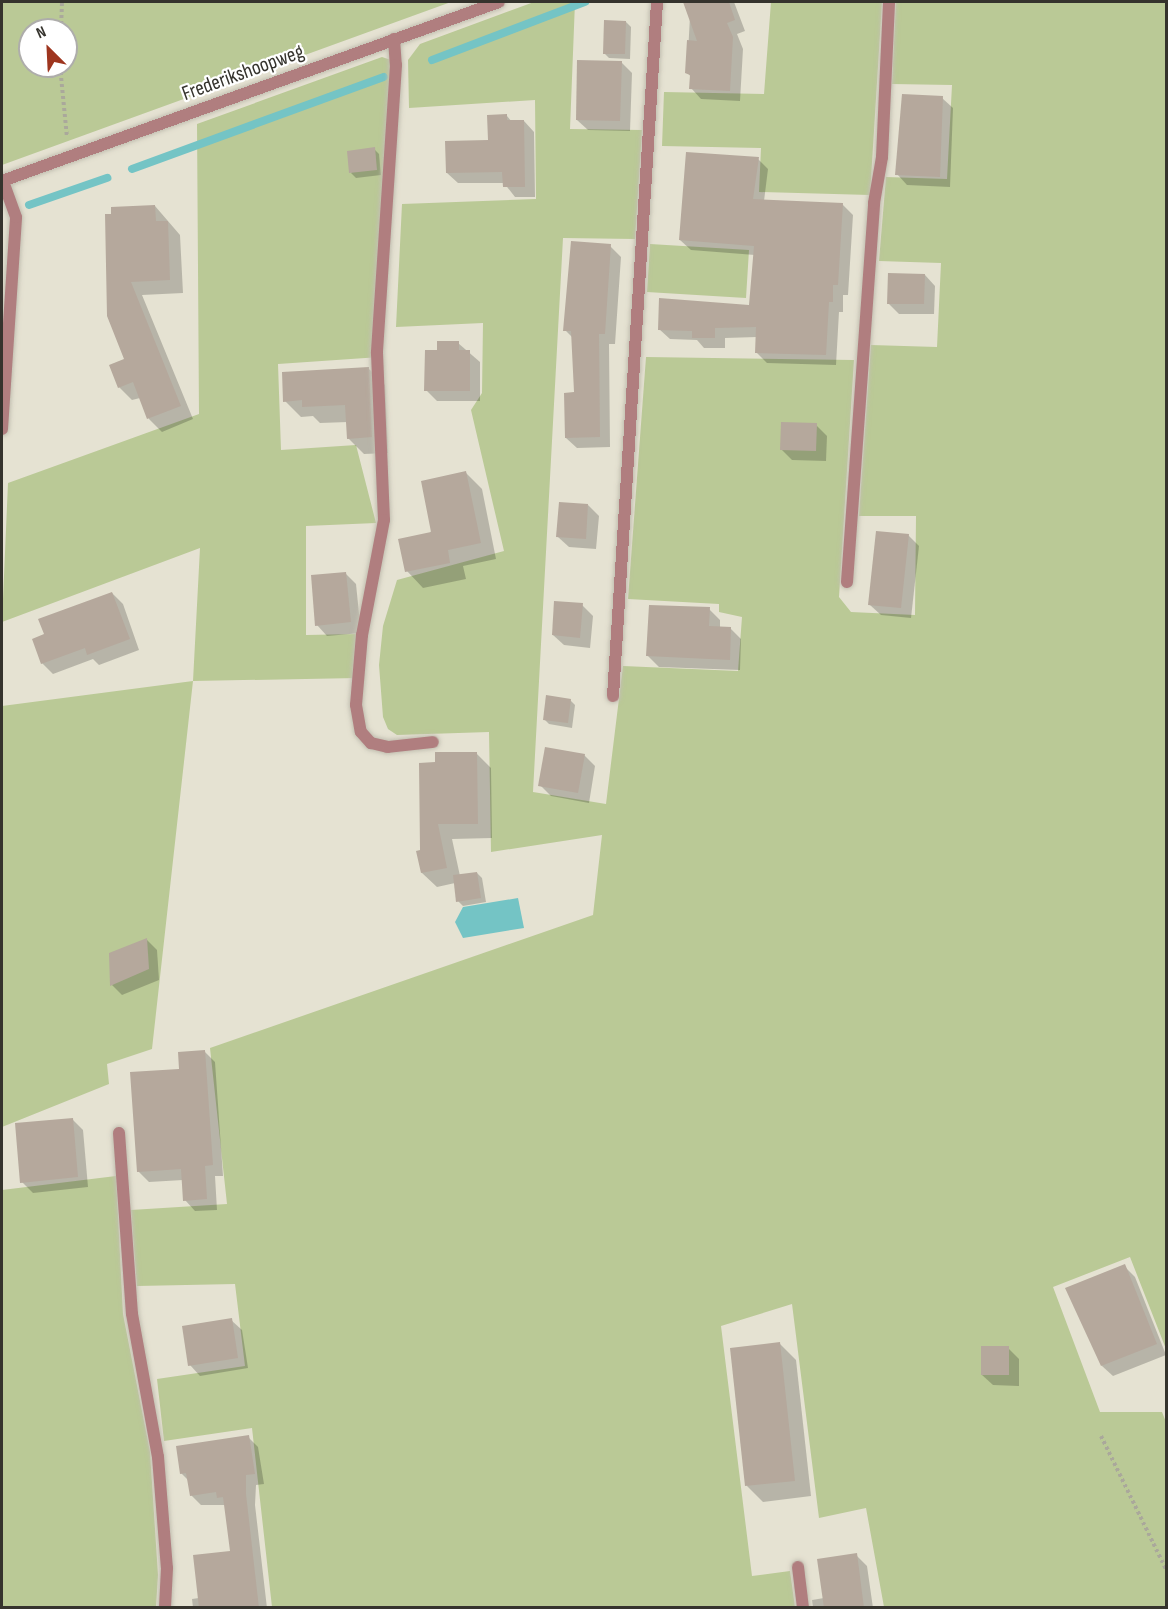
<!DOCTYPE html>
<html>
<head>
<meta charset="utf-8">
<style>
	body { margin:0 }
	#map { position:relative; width:1168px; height:1609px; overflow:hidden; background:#e5e2d2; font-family:"Sofia Sans Condensed",sans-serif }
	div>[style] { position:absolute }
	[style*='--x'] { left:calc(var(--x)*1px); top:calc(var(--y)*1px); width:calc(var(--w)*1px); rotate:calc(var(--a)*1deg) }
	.green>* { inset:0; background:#bac996 }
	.water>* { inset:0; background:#74c4c5 }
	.shadow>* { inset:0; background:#0003 }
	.stream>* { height:8px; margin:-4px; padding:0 4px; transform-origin:4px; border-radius:4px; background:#74c4c5 }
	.building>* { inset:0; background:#b5a89c }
	.path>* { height:4px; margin-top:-2px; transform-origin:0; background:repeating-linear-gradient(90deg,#aaa89b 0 3px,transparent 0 6px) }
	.roads { filter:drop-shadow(0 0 2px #c2bfb1) drop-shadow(0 0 2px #c2bfb1) }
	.lane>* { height:12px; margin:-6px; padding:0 6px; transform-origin:6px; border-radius:6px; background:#b07e7f }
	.street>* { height:12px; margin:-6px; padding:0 6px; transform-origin:6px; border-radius:6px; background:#b07e7f }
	span { translate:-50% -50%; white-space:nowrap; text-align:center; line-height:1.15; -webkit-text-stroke:4.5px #fff; paint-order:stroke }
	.street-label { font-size:21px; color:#35332d }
	.frame { position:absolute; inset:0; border:3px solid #35332d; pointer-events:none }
	.north { position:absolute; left:18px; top:18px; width:60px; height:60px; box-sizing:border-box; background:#fff; border:2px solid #aeadab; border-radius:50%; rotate:336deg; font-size:16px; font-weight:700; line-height:24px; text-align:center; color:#35332d }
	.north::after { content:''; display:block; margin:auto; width:21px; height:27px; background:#9e351f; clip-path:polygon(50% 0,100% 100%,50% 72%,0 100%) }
</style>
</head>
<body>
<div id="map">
	<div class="green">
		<div style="clip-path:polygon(evenodd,2px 2px,451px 2px,2px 165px,2px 2px,30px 30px,66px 30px,66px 66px,30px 66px,30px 30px)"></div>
		<div style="clip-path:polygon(534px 2px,575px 2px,570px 129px,642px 130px,635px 239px,563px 238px,533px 792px,606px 804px,623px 666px,738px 671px,742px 617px,719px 612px,719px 604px,628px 599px,646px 357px,854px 360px,839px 597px,851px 612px,915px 615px,916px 516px,859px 516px,871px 345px,937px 347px,941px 263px,879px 261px,886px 177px,947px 179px,952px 85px,892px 84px,896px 2px,1166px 2px,1166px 1349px,1130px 1257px,1053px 1287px,1100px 1412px,1162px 1412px,1166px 1422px,1166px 1607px,884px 1607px,866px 1508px,819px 1518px,792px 1304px,721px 1326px,752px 1576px,790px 1571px,795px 1607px,272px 1607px,252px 1428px,164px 1441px,157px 1379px,245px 1366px,235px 1284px,137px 1286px,131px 1210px,227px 1204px,210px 1048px,593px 915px,602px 835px,491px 852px,489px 732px,397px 735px,388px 729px,383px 717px,379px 665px,383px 626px,397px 580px,504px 551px,471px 410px,482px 393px,483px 323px,396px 327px,402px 204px,536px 199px,535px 100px,409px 108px,408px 60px,420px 44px)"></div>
		<div style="clip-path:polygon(771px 2px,882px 2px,870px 195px,759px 192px,761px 148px,662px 146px,664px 92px,764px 94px)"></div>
		<div style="clip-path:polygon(382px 57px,391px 60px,380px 357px,278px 364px,281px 450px,356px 445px,376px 523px,306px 526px,306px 635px,359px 634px,357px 678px,193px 681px,152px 1049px,107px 1064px,109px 1084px,2px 1127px,2px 706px,193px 681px,200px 548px,2px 622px,8px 483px,199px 414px,197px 124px)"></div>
		<div style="clip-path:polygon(650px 244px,749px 250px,746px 298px,647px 292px)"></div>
		<div style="clip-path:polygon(116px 1176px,123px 1314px,150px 1452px,158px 1575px,156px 1607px,2px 1607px,2px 1190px)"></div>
	</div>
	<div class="water">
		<div style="clip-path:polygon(518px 898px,524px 928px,463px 938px,455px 922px,463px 907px)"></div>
	</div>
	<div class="shadow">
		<div style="clip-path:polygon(685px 2px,734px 2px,745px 31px,737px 34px,743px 49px,740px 101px,701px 99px,691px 88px,691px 77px,687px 72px,690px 16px)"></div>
		<div style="clip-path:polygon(626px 22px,631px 27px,630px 59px,609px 58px,604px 53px)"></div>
		<div style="clip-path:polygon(621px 62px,632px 73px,630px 131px,588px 130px,577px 120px)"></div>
		<div style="clip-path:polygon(942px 98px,953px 108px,950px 187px,907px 185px,897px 174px)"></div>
		<div style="clip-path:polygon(507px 116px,512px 122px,524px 121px,534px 132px,535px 197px,515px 197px,504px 183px,458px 183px,447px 173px,489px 141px)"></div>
		<div style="clip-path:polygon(374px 149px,379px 154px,381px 175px,356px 178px,351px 173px)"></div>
		<div style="clip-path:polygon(758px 159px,768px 169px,764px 201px,842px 204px,853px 215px,848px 295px,843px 295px,843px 312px,839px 312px,836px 365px,767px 363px,756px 352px,757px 337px,725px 338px,725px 348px,704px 348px,697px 340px,670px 339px,659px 329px,750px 307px,755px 255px,691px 250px,680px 240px)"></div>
		<div style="clip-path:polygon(155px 206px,180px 235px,183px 293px,142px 295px,193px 419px,162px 432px,149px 419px,140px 398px,132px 400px,119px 387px,126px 360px,108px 316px)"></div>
		<div style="clip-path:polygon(610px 246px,621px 257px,615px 344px,609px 344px,610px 447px,577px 448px,566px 438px,576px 394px,573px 338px,565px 330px)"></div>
		<div style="clip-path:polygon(925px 275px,935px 286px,934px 314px,899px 314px,888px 303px)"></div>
		<div style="clip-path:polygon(458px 343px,480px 362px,480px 401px,437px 401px,426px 390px,438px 352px)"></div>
		<div style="clip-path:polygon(369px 369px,385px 385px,388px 453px,364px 454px,348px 438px,348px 422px,320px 423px,313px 416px,301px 417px,285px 401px)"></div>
		<div style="clip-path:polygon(816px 425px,827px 436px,826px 461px,792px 460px,781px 449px)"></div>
		<div style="clip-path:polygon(466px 473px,482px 489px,496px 559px,463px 566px,466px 579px,423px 588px,407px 571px)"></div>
		<div style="clip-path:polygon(588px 505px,599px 516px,596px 549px,569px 547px,558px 537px)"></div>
		<div style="clip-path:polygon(908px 535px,919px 546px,911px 618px,881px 615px,870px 605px)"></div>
		<div style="clip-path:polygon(345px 573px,356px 584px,361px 633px,327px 636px,317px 625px)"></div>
		<div style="clip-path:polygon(112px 593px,123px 604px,139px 650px,99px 665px,93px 659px,53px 674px,42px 663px,46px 635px)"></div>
		<div style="clip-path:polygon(582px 605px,593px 616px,590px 648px,564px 645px,553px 635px)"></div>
		<div style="clip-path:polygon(709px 609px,720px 620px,720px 628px,730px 628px,741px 639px,740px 670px,659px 667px,648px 656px)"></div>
		<div style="clip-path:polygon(570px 700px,575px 705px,572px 728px,549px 724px,544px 719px)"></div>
		<div style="clip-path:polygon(476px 753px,491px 768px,492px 838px,452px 839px,460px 876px,477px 873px,482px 878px,486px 902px,463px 906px,458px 901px,455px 883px,437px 887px,422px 873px,422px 851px,437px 763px)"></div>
		<div style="clip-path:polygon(584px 755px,595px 766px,589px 803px,551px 796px,540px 785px)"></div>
		<div style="clip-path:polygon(147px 940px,157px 950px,159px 980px,122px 995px,112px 985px)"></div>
		<div style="clip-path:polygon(204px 1051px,215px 1062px,223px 1176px,215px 1176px,217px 1210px,195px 1211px,185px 1200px,183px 1180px,149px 1182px,138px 1171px,181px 1070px)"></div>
		<div style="clip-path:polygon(72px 1119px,83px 1130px,88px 1187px,33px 1193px,22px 1182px)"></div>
		<div style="clip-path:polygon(1124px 1266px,1135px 1277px,1166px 1355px,1113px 1376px,1102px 1366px)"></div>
		<div style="clip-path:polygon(231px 1320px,242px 1330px,248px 1368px,200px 1376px,190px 1365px)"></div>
		<div style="clip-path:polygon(780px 1344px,796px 1360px,811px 1496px,763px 1502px,747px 1486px)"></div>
		<div style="clip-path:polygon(1008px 1348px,1019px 1359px,1019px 1386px,993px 1385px,982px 1375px)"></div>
		<div style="clip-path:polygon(248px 1437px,258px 1447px,264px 1484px,256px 1485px,255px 1505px,267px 1608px,193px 1608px,192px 1599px,199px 1598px,232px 1552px,226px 1505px,201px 1505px,191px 1495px,189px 1481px,181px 1473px)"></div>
		<div style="clip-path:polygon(856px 1555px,867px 1566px,873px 1608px,813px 1608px,812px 1600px,824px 1598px)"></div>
	</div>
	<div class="stream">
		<div style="--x:432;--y:60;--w:164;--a:-20.8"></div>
		<div style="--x:132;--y:169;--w:268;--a:-20.1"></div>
		<div style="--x:29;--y:205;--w:83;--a:-19.1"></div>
	</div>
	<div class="building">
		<div style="clip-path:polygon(683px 2px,729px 2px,735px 20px,727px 23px,733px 37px,730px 91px,689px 89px,690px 75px,685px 73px,687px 40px,697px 41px)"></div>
		<div style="clip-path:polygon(604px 20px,626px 21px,625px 54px,603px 54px)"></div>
		<div style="clip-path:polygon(577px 60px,622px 61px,620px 121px,576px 120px)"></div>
		<div style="clip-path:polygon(902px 94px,943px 96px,940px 177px,895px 175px)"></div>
		<div style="clip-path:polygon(507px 114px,507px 120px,524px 120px,525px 187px,503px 187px,502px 172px,446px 173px,445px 141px,488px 140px,487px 115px)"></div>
		<div style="clip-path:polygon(375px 147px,377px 170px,349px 173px,347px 151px)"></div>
		<div style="clip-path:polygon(686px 152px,759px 157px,753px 199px,843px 203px,838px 285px,833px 285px,833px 302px,829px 302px,826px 355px,755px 353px,756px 327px,715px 328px,715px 338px,692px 338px,692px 331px,658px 330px,659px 298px,749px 305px,754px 246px,679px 240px)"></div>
		<div style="clip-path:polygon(155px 205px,156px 221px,168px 221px,170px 280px,131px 282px,181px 406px,147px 419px,133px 382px,118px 388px,109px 365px,124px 359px,107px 316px,105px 214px,111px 214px,111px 207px)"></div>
		<div style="clip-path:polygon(571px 241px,611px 244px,605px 334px,599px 334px,600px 437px,565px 438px,564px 393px,574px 392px,571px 331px,563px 331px)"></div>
		<div style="clip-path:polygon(888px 273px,925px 274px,924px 304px,887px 304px)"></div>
		<div style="clip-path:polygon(437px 341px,459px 341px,459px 350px,470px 350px,470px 391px,424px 391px,425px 350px,437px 350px)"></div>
		<div style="clip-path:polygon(369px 367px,372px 437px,347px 439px,345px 405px,302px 407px,302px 400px,283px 402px,282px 372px)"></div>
		<div style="clip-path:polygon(781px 422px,817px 423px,816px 451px,780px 450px)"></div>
		<div style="clip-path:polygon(466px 471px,481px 543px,448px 550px,450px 563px,405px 572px,398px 539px,431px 532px,421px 481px)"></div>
		<div style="clip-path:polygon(559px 502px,588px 504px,586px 539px,556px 537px)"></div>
		<div style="clip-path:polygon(876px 531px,909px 534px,901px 608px,868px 605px)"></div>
		<div style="clip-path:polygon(346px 572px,351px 622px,315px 626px,311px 575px)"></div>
		<div style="clip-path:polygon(112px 592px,130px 639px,87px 655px,85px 648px,41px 664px,32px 639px,44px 634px,38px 619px)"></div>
		<div style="clip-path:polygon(554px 601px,583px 603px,580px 638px,552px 635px)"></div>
		<div style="clip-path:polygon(649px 605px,710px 607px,709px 626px,731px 627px,730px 660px,646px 656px)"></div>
		<div style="clip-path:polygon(546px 695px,571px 699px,568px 723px,543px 720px)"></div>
		<div style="clip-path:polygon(545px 747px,585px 754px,578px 793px,538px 786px)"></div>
		<div style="clip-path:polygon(435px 752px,477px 752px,478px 824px,438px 824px,447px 868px,421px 873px,416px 851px,420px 850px,419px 763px,435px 762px)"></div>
		<div style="clip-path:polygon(477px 872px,481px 898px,456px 902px,453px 875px)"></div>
		<div style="clip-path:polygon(147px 938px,149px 969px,110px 986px,109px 953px)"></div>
		<div style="clip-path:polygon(205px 1050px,213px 1165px,205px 1166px,207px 1199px,183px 1201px,181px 1169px,137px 1172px,130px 1072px,179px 1069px,178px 1052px)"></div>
		<div style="clip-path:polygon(73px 1118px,78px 1177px,20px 1183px,15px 1123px)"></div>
		<div style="clip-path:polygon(1125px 1264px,1157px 1344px,1101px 1366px,1065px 1288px)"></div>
		<div style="clip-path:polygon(232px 1318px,238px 1358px,188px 1366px,182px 1326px)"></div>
		<div style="clip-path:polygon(780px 1342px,795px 1481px,745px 1486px,730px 1348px)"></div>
		<div style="clip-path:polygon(981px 1346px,1009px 1346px,1009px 1375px,981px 1375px)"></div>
		<div style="clip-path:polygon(249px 1435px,255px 1474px,246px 1475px,246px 1494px,259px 1608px,199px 1608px,193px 1555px,230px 1551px,223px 1497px,217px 1498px,216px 1492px,190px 1496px,186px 1473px,180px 1474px,176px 1446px)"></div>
		<div style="clip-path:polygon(857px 1553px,864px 1608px,824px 1608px,817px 1559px)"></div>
	</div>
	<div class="path">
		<div style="--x:61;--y:30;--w:28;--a:-88"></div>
		<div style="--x:60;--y:66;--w:72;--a:84.4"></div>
		<div style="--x:1101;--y:1436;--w:148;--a:64"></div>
	</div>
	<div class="roads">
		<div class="lane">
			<div style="--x:2;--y:429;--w:212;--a:-86.2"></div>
			<div style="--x:16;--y:217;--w:38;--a:-110"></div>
			<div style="--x:119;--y:1133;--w:181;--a:85.9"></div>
			<div style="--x:132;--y:1314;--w:145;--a:79.7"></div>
			<div style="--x:158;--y:1457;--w:111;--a:85.4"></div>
			<div style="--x:167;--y:1568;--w:40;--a:92.9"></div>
			<div style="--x:798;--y:1567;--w:41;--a:83"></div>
		</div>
		<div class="street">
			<div style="--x:394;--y:39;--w:26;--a:86"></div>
			<div style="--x:396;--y:65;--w:289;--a:93.8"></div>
			<div style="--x:377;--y:353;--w:167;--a:87.6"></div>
			<div style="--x:384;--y:520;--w:117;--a:100.8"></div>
			<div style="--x:362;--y:635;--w:70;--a:94.9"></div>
			<div style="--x:356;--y:705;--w:27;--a:80"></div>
			<div style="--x:361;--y:732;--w:15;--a:48"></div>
			<div style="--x:371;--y:743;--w:17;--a:13"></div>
			<div style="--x:388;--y:747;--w:45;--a:-6.3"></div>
			<div style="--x:2;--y:181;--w:528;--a:-19.81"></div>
			<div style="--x:847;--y:582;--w:380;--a:-85.9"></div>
			<div style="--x:874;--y:203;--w:47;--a:-80.1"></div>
			<div style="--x:882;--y:157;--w:155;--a:-87.4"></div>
			<div style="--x:613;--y:696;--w:695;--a:-86.37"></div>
		</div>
	</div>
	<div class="street-label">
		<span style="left:243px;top:73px;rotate:-20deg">Frederikshoopweg</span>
	</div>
	<div class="frame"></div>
	<div class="north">N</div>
</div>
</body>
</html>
